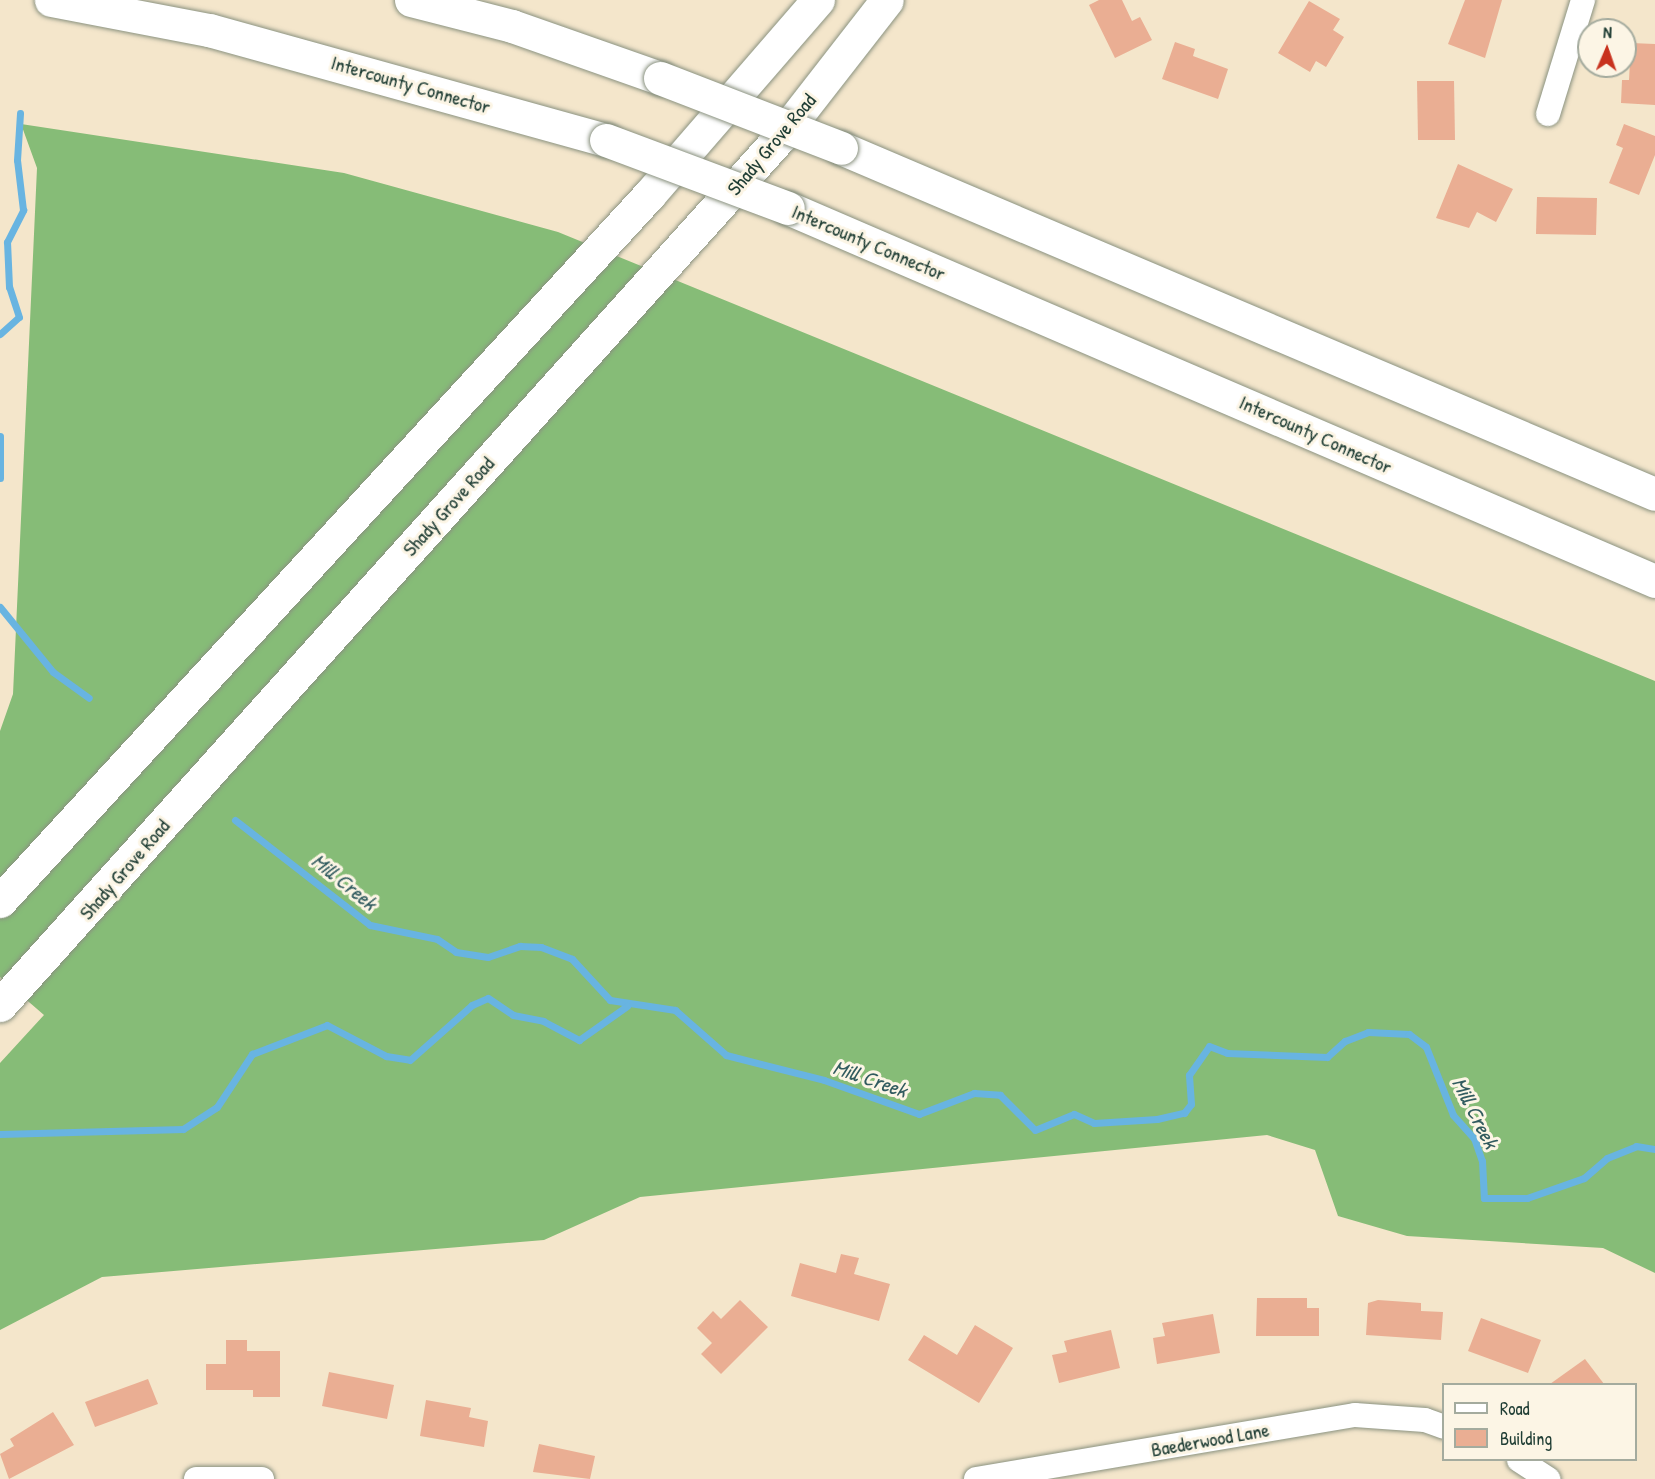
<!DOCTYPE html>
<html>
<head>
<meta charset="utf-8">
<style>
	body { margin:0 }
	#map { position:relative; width:1655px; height:1479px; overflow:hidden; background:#f4e6cb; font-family:"Patrick Hand",sans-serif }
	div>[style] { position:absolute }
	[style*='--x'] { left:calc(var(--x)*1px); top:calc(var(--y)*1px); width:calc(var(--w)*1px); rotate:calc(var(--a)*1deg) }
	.forest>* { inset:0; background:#86bc77 }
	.stream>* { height:7px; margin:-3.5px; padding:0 3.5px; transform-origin:3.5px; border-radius:3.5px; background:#68b4e1 }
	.building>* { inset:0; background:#eaae93 }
	.roads { filter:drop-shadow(0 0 2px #8a9280) drop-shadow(0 0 2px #8a9280) }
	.street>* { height:24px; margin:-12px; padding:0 12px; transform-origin:12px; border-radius:12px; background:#fff }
	.primary>* { height:33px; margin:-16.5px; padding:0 16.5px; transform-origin:16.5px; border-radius:16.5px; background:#fff }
	.highway>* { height:33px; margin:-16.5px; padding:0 16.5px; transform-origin:16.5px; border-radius:16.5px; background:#fff }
	.bridges { filter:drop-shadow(0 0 2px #8a9280) drop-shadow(0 0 2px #8a9280) }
	.highway-bridge>* { height:33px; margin:-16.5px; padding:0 16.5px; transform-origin:16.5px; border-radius:16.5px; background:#fff }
	span { translate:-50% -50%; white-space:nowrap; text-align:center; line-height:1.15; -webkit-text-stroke:6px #fcf5e5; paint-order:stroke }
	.street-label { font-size:20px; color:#1f3d34 }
	.water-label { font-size:21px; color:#315b5f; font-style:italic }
	.legend { position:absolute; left:1442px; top:1383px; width:195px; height:78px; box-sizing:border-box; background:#fcf5e5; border:2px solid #a4ab9e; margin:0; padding:8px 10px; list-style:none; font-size:18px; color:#1f3d34 }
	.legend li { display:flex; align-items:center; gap:12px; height:30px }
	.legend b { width:30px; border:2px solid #a4ab9e }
	.north { position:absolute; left:1577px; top:18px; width:60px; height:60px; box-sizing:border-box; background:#fcf5e5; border:2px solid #a4ab9e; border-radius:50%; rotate:2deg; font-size:16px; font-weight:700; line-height:24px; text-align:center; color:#1f3d34 }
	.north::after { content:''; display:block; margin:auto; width:21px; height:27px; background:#c8321e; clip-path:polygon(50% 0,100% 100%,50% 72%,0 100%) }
</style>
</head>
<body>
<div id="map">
	<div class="forest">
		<div style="clip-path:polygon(21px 124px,344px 173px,558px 232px,1655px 681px,1655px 1273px,1603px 1248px,1407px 1236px,1338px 1216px,1315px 1150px,1267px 1135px,640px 1197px,544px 1240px,102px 1277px,0 1330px,0 1063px,44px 1015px,0 977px,0 731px,13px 694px,37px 168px)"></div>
	</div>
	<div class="stream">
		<div style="--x:0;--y:334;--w:25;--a:-42"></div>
		<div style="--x:19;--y:317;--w:32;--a:-108"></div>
		<div style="--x:9;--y:287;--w:45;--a:-92.5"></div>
		<div style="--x:7;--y:242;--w:36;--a:-63"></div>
		<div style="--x:23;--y:210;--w:50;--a:-96.8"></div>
		<div style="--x:17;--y:160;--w:47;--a:-86.3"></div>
		<div style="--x:0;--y:436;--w:42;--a:90"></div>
		<div style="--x:0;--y:607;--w:84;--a:50.8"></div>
		<div style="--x:53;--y:672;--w:44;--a:35.8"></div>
		<div style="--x:235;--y:820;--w:171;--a:37.9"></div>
		<div style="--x:370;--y:925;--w:68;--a:11.8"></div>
		<div style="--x:437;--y:939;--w:23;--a:34"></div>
		<div style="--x:456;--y:952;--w:32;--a:9"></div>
		<div style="--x:488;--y:957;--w:34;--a:-19"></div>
		<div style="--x:520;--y:946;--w:21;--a:3"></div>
		<div style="--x:541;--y:947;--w:33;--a:21"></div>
		<div style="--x:572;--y:959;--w:56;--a:47.2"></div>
		<div style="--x:610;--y:1000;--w:66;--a:8.7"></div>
		<div style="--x:675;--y:1010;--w:68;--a:41.4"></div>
		<div style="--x:726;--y:1055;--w:101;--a:14.3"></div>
		<div style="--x:824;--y:1080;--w:101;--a:19.7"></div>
		<div style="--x:919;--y:1114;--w:59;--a:-20.9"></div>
		<div style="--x:974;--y:1093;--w:26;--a:4"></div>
		<div style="--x:1000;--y:1095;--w:49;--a:45"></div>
		<div style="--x:1035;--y:1130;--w:42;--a:-22.3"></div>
		<div style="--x:1074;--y:1114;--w:22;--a:24"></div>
		<div style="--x:1094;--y:1123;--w:63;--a:-3.6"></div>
		<div style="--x:1157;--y:1119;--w:28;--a:-13"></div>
		<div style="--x:1184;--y:1113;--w:11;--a:-52"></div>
		<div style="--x:1191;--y:1104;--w:29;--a:-94"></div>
		<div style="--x:1189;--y:1075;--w:35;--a:-55"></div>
		<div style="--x:1209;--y:1046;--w:19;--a:21"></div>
		<div style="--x:1227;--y:1053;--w:100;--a:2.3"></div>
		<div style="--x:1327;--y:1057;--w:24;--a:-42"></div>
		<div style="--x:1345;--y:1041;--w:25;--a:-21"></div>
		<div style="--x:1368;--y:1032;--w:41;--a:2.8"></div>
		<div style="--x:1409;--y:1034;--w:21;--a:37"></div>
		<div style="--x:1426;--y:1047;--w:73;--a:68.3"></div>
		<div style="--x:1453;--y:1115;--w:31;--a:48"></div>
		<div style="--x:1474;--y:1138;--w:24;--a:71"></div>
		<div style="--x:1482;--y:1161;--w:37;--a:87"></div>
		<div style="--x:1484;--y:1198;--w:43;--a:0"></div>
		<div style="--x:1527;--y:1198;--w:60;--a:-19.3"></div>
		<div style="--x:1584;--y:1178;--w:30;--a:-41"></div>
		<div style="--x:1607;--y:1158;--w:31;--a:-22"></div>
		<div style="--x:1636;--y:1146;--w:19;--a:9"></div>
		<div style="--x:0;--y:1134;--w:183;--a:-1.6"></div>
		<div style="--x:183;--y:1129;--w:40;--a:-32.9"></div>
		<div style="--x:217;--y:1107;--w:64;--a:-56.6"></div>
		<div style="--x:252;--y:1054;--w:80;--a:-21.1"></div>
		<div style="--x:327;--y:1025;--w:67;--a:27.7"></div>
		<div style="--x:386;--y:1056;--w:24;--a:9"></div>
		<div style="--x:410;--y:1060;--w:83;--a:-41.6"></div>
		<div style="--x:472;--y:1005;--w:17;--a:-24"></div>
		<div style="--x:488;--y:998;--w:30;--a:34"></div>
		<div style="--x:513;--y:1015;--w:31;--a:11"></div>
		<div style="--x:543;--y:1021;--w:41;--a:27.8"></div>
		<div style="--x:579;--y:1040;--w:59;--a:-35.3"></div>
	</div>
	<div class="building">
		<div style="clip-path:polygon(1099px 0,1122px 0,1132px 21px,1140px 17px,1152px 40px,1115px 58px,1089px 5px)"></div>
		<div style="clip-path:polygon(1465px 0,1502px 0,1485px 58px,1448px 44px)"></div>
		<div style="clip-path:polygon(1309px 1px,1340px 19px,1333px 30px,1344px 37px,1326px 67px,1316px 61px,1310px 72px,1278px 53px)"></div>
		<div style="clip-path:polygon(1175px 42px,1195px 49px,1193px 56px,1228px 69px,1218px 99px,1162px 79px)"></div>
		<div style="clip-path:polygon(1631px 43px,1655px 44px,1655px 105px,1621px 103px,1622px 80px,1629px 80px)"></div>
		<div style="clip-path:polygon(1417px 81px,1454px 81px,1455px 140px,1418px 140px)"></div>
		<div style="clip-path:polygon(1624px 124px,1655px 136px,1655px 155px,1639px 195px,1609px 183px,1623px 148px,1616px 145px)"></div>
		<div style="clip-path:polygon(1458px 164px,1513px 189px,1496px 222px,1477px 212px,1469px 228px,1436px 218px)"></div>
		<div style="clip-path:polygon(1537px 197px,1597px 198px,1596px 235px,1536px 234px)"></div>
		<div style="clip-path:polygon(841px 1254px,859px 1258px,854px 1274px,890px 1284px,879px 1321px,791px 1296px,800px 1263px,836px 1273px)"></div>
		<div style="clip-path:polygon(1257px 1298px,1307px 1298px,1307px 1308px,1319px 1308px,1319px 1336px,1256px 1336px)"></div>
		<div style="clip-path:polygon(740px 1300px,768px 1327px,721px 1374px,701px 1354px,712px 1343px,697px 1328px,713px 1311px,721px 1319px)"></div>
		<div style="clip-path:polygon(1378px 1300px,1421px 1303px,1421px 1311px,1443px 1312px,1441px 1340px,1366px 1335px,1368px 1303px)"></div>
		<div style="clip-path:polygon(1213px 1314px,1220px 1353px,1157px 1364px,1153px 1338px,1165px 1336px,1162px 1323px)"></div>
		<div style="clip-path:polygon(1481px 1318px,1541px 1340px,1528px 1373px,1468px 1351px)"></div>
		<div style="clip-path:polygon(975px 1325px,1013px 1348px,979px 1403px,908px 1360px,924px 1335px,957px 1355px)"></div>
		<div style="clip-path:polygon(1111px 1330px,1120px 1368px,1059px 1383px,1052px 1355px,1067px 1352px,1064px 1341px)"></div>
		<div style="clip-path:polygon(226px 1340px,247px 1340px,247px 1351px,280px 1351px,280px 1397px,253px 1397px,253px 1390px,206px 1390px,206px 1364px,226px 1364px)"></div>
		<div style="clip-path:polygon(1585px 1359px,1604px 1384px,1550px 1384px)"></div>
		<div style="clip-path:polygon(329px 1372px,394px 1385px,387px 1419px,322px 1406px)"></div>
		<div style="clip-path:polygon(148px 1379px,158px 1404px,95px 1427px,85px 1402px)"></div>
		<div style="clip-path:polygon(426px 1400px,471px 1408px,469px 1417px,488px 1421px,484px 1447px,420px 1436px)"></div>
		<div style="clip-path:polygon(53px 1412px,74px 1445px,9px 1479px,0 1454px,14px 1446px,10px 1439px)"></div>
		<div style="clip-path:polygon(539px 1444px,595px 1456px,590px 1479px,533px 1472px)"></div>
	</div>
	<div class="roads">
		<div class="street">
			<div style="--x:1548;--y:114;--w:119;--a:-72.9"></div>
			<div style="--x:1519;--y:1460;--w:35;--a:33"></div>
			<div style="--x:196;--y:1479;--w:66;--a:0"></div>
			<div style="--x:976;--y:1479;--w:384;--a:-9.6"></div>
			<div style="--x:1355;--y:1415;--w:70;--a:4.1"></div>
			<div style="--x:1425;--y:1420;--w:20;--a:20"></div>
		</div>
		<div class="primary">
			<div style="--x:0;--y:901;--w:959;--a:-47.41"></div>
			<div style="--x:649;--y:195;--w:258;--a:-49.1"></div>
			<div style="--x:0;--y:1005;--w:1168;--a:-48.05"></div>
			<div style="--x:781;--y:136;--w:172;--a:-52.1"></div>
		</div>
		<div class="highway">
			<div style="--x:51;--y:0;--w:161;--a:10.8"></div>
			<div style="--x:209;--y:30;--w:412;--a:15.5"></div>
			<div style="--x:411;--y:0;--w:104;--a:14.4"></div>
			<div style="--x:512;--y:26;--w:157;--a:19.4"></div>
			<div style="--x:841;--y:148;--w:884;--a:23.03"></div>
			<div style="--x:788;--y:208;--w:944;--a:23.28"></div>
		</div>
	</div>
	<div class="bridges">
		<div class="highway-bridge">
			<div style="--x:660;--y:78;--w:194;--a:21.1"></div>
			<div style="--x:606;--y:140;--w:194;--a:20.5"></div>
		</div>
	</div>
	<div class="street-label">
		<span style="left:411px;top:84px;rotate:16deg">Intercounty Connector</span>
		<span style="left:771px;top:144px;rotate:-50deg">Shady Grove Road</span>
		<span style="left:869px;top:242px;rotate:23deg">Intercounty Connector</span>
		<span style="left:1316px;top:434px;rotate:24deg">Intercounty Connector</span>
		<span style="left:448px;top:506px;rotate:-48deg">Shady Grove Road</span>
		<span style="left:124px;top:869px;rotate:-49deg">Shady Grove Road</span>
		<span style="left:1210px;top:1439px;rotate:-10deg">Baederwood Lane</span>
	</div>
	<div class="water-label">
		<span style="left:344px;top:882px;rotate:39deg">Mill Creek</span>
		<span style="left:870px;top:1079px;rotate:19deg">Mill Creek</span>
		<span style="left:1475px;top:1113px;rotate:63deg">Mill Creek</span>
	</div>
	<ul class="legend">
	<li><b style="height:8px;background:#fff"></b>Road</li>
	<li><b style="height:16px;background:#eaae93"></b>Building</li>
	</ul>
	<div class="north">N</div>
</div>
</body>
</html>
